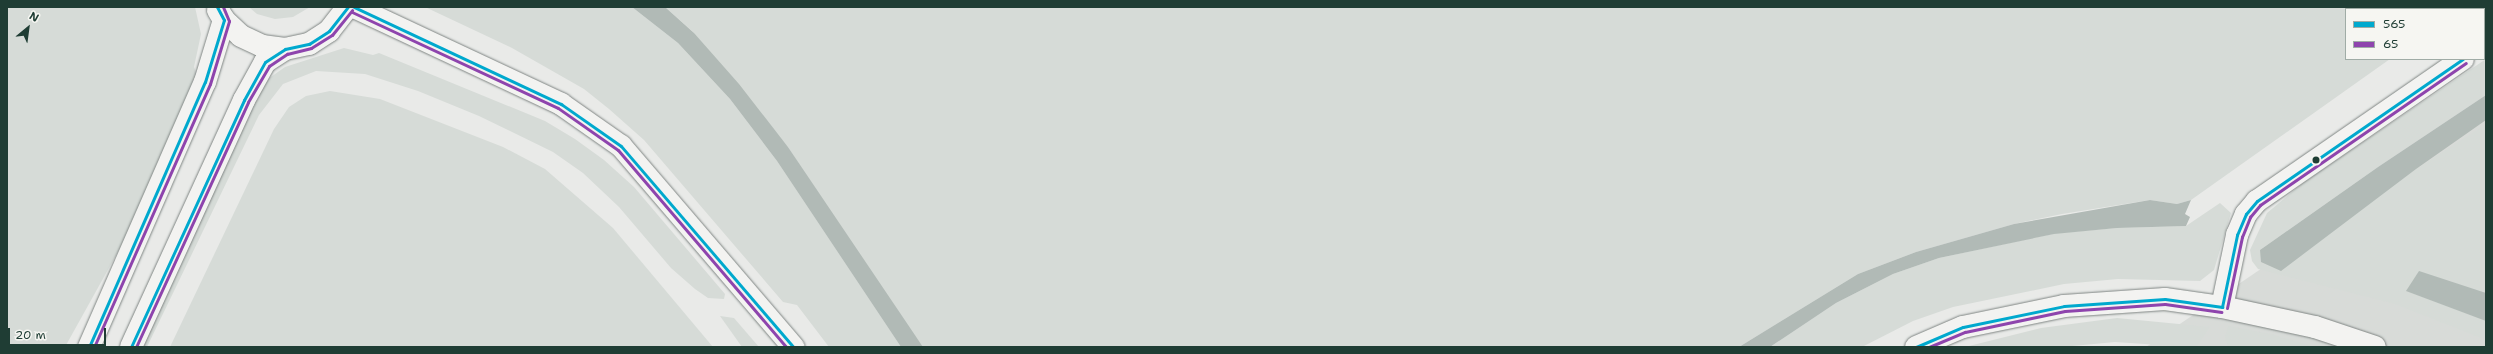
<!DOCTYPE html>
<html>
<head>
<meta charset="utf-8">
<style>
	body { margin:0 }
	#map { position:relative; width:2493px; height:354px; overflow:hidden; background:#e9eae8; font-family:"Shantell Sans",sans-serif }
	div>[style] { position:absolute }
	[style*='--x'] { left:calc(var(--x)*1px); top:calc(var(--y)*1px); width:calc(var(--w)*1px); rotate:calc(var(--a)*1deg) }
	.built>* { inset:0; background:#d8dbd8 }
	.green>* { inset:0; background:#d6dbd7 }
	.water>* { inset:0; background:#b1bab6 }
	.roads { filter:drop-shadow(0 0 1px #7f8583) drop-shadow(0 0 1px #7f8583) }
	.minor>* { height:22px; margin:-11px; padding:0 11px; transform-origin:11px; border-radius:11px; background:#f3f3f1 }
	.secondary>* { height:22px; margin:-11px; padding:0 11px; transform-origin:11px; border-radius:11px; background:#f3f3f1 }
	.primary>* { height:22px; margin:-11px; padding:0 11px; transform-origin:11px; border-radius:11px; background:#f3f3f1 }
	.bus-1>* { height:3px; margin:-1.5px; padding:0 1.5px; transform-origin:1.5px; border-radius:1.5px; background:#00a9ce }
	.bus-2>* { height:3px; margin:-1.5px; padding:0 1.5px; transform-origin:1.5px; border-radius:1.5px; background:#8e44ad }
	.dots>* { width:11px; height:11px; translate:-50% -50%; box-sizing:border-box; border:2px solid #f6f6f2; border-radius:50% }
	span { translate:-50% -50%; white-space:nowrap; text-align:center; line-height:1.15; -webkit-text-stroke:3.5px #f6f6f2; paint-order:stroke }
	.frame { position:absolute; inset:0; border:8px solid #1f3d34; pointer-events:none }
	.legend { position:absolute; left:2345px; top:8px; width:140px; height:52px; box-sizing:border-box; background:#f6f6f2; border:1px solid #a0aca6; margin:0; padding:5px 7px; list-style:none; font-size:12px; color:#1f3d34 }
	.legend li { display:flex; align-items:center; gap:8px; height:20px }
	.legend b { width:20px; border:1px solid #a0aca6 }
	.north { position:absolute; left:8px; top:8px; width:40px; height:40px; -webkit-text-stroke:3px #f6f6f2; paint-order:stroke; rotate:29deg; font-size:11px; font-weight:700; line-height:16px; text-align:center; color:#1f3d34 }
	.north::after { content:''; display:block; margin:auto; width:14px; height:18px; background:#1f3d34; clip-path:polygon(50% 0,100% 100%,50% 72%,0 100%) }
	.scale { position:absolute; left:8px; top:328px; width:98px; height:18px; box-sizing:border-box; border:2px solid #1f3d34; border-top:0; padding-left:5px; font-size:12px; line-height:14px; white-space:nowrap; color:#1f3d34; -webkit-text-stroke:3px #f6f6f2; paint-order:stroke }
</style>
</head>
<body>
<div id="map">
	<div class="built">
		<div style="clip-path:polygon(2486px 116px,2486px 347px,2146px 347px)"></div>
	</div>
	<div class="green">
		<div style="clip-path:polygon(7px 7px,195px 7px,201px 34px,194px 67px,198px 78px,139px 214px,65px 347px,7px 347px)"></div>
		<div style="clip-path:polygon(249px 7px,310px 7px,293px 17px,275px 19px,257px 14px)"></div>
		<div style="clip-path:polygon(425px 7px,632px 7px,678px 43px,730px 99px,777px 161px,901px 347px,829px 347px,797px 305px,783px 302px,644px 140px,609px 109px,584px 89px,512px 48px)"></div>
		<div style="clip-path:polygon(665px 7px,2464px 7px,2346px 9px,2346px 59px,2390px 59px,2191px 200px,2177px 204px,2150px 200px,2062px 214px,2014px 224px,1916px 252px,1858px 274px,1739px 347px,923px 347px,879px 286px,788px 147px,692px 31px)"></div>
		<div style="clip-path:polygon(344px 48px,373px 55px,379px 53px,545px 121px,575px 139px,604px 160px,634px 187px,725px 294px,724px 299px,708px 298px,695px 289px,671px 268px,619px 207px,583px 173px,553px 152px,479px 116px,418px 91px,365px 74px,316px 71px,283px 84px,259px 115px,147px 347px,137px 347px,255px 98px,268px 79px,285px 67px)"></div>
		<div style="clip-path:polygon(2486px 59px,2486px 95px,2378px 167px,2260px 250px,2416px 169px,2485px 125px,2486px 340px,2395px 304px,2258px 269px,2252px 261px,2250px 250px,2267px 213px,2304px 182px)"></div>
		<div style="clip-path:polygon(330px 91px,380px 99px,503px 147px,545px 169px,613px 228px,713px 347px,170px 347px,274px 129px,289px 107px,306px 96px)"></div>
		<div style="clip-path:polygon(2220px 203px,2231px 213px,2214px 270px,2200px 281px,2118px 279px,2064px 284px,1953px 307px,1913px 321px,1862px 347px,1770px 347px,1836px 303px,1893px 274px,1939px 258px,2057px 233px,2117px 228px,2186px 226px)"></div>
		<div style="clip-path:polygon(720px 316px,734px 318px,759px 347px,742px 347px)"></div>
		<div style="clip-path:polygon(2117px 318px,2210px 327px,2197px 346px,2189px 347px,2115px 342px,2062px 347px,1965px 347px,2041px 328px)"></div>
		<div style="clip-path:polygon(2228px 326px,2270px 334px,2315px 347px,2228px 347px,2225px 337px)"></div>
	</div>
	<div class="water">
		<div style="clip-path:polygon(632px 7px,665px 7px,694px 33px,739px 84px,788px 147px,923px 347px,901px 347px,777px 161px,730px 99px,678px 43px)"></div>
		<div style="clip-path:polygon(2486px 95px,2486px 120px,2416px 169px,2281px 271px,2261px 262px,2260px 250px,2378px 167px)"></div>
		<div style="clip-path:polygon(2150px 200px,2177px 204px,2191px 200px,2185px 214px,2190px 217px,2186px 226px,2117px 228px,2054px 234px,1939px 258px,1893px 274px,1836px 303px,1770px 347px,1739px 347px,1858px 274px,1916px 252px,2014px 224px)"></div>
		<div style="clip-path:polygon(2419px 271px,2486px 293px,2486px 321px,2406px 291px)"></div>
	</div>
	<div class="roads">
		<div class="minor">
			<div style="--x:2484;--y:45;--w:3;--a:-45"></div>
			<div style="--x:2222;--y:307;--w:74;--a:-78.2"></div>
			<div style="--x:2237;--y:235;--w:23;--a:-67"></div>
			<div style="--x:2246;--y:214;--w:17;--a:-50"></div>
			<div style="--x:2257;--y:201;--w:250;--a:-34.6"></div>
		</div>
		<div class="secondary">
			<div style="--x:354;--y:7;--w:229;--a:25.1"></div>
			<div style="--x:561;--y:104;--w:73;--a:35"></div>
			<div style="--x:621;--y:146;--w:265;--a:49.4"></div>
			<div style="--x:1916;--y:347;--w:51;--a:-23.1"></div>
			<div style="--x:1963;--y:327;--w:103;--a:-11.7"></div>
			<div style="--x:2064;--y:306;--w:101;--a:-4"></div>
			<div style="--x:2165;--y:299;--w:58;--a:8"></div>
			<div style="--x:2222;--y:307;--w:95;--a:12.1"></div>
			<div style="--x:2315;--y:327;--w:63;--a:18.4"></div>
		</div>
		<div class="primary">
			<div style="--x:218;--y:10;--w:12;--a:59"></div>
			<div style="--x:224;--y:20;--w:23;--a:43"></div>
			<div style="--x:241;--y:36;--w:23;--a:25"></div>
			<div style="--x:262;--y:46;--w:23;--a:7"></div>
			<div style="--x:285;--y:49;--w:25;--a:-12"></div>
			<div style="--x:309;--y:44;--w:24;--a:-33"></div>
			<div style="--x:329;--y:31;--w:31;--a:-52"></div>
			<div style="--x:89;--y:347;--w:289;--a:-66.4"></div>
			<div style="--x:205;--y:82;--w:65;--a:-73"></div>
			<div style="--x:131;--y:347;--w:272;--a:-65.4"></div>
			<div style="--x:244;--y:100;--w:43;--a:-61.1"></div>
			<div style="--x:265;--y:62;--w:24;--a:-33"></div>
		</div>
	</div>
	<div class="bus-1">
		<div style="--x:354;--y:7;--w:229;--a:25.1"></div>
		<div style="--x:561;--y:104;--w:73;--a:35"></div>
		<div style="--x:621;--y:146;--w:265;--a:49.4"></div>
		<div style="--x:2222;--y:307;--w:74;--a:-78.2"></div>
		<div style="--x:2237;--y:235;--w:23;--a:-67"></div>
		<div style="--x:2246;--y:214;--w:17;--a:-50"></div>
		<div style="--x:2257;--y:201;--w:250;--a:-34.6"></div>
		<div style="--x:89;--y:347;--w:289;--a:-66.4"></div>
		<div style="--x:205;--y:82;--w:65;--a:-73"></div>
		<div style="--x:224;--y:20;--w:15;--a:-118"></div>
		<div style="--x:131;--y:347;--w:272;--a:-65.4"></div>
		<div style="--x:244;--y:100;--w:43;--a:-61.1"></div>
		<div style="--x:265;--y:62;--w:24;--a:-33"></div>
		<div style="--x:285;--y:49;--w:25;--a:-12"></div>
		<div style="--x:309;--y:44;--w:24;--a:-33"></div>
		<div style="--x:329;--y:31;--w:31;--a:-52"></div>
		<div style="--x:1916;--y:347;--w:51;--a:-23.1"></div>
		<div style="--x:1963;--y:327;--w:103;--a:-11.7"></div>
		<div style="--x:2064;--y:306;--w:101;--a:-4"></div>
		<div style="--x:2165;--y:299;--w:58;--a:8"></div>
	</div>
	<div class="bus-2">
		<div style="--x:352;--y:12;--w:227;--a:25"></div>
		<div style="--x:558;--y:108;--w:73;--a:35"></div>
		<div style="--x:618;--y:150;--w:259;--a:49.5"></div>
		<div style="--x:2227;--y:308;--w:73;--a:-78.1"></div>
		<div style="--x:2242;--y:237;--w:22;--a:-68"></div>
		<div style="--x:2250;--y:217;--w:16;--a:-50"></div>
		<div style="--x:2260;--y:205;--w:250;--a:-34.6"></div>
		<div style="--x:94;--y:347;--w:287;--a:-66.2"></div>
		<div style="--x:210;--y:84;--w:66;--a:-73.2"></div>
		<div style="--x:229;--y:21;--w:15;--a:-113"></div>
		<div style="--x:136;--y:347;--w:269;--a:-65.4"></div>
		<div style="--x:248;--y:102;--w:42;--a:-59.7"></div>
		<div style="--x:269;--y:66;--w:22;--a:-34"></div>
		<div style="--x:287;--y:54;--w:25;--a:-14"></div>
		<div style="--x:311;--y:48;--w:25;--a:-32"></div>
		<div style="--x:332;--y:35;--w:32;--a:-51"></div>
		<div style="--x:1929;--y:347;--w:39;--a:-23"></div>
		<div style="--x:1965;--y:332;--w:102;--a:-11.9"></div>
		<div style="--x:2065;--y:311;--w:100;--a:-4"></div>
		<div style="--x:2165;--y:304;--w:57;--a:8.1"></div>
	</div>
	<div class="dots">
		<div style="left:2316px;top:160px;background:#1f3d34"></div>
	</div>
	<div class="frame"></div>
	<ul class="legend">
	<li><b style="height:5px;background:#00a9ce"></b>565</li>
	<li><b style="height:5px;background:#8e44ad"></b>65</li>
	</ul>
	<div class="north">N</div>
	<div class="scale">20 m</div>
</div>
</body>
</html>
